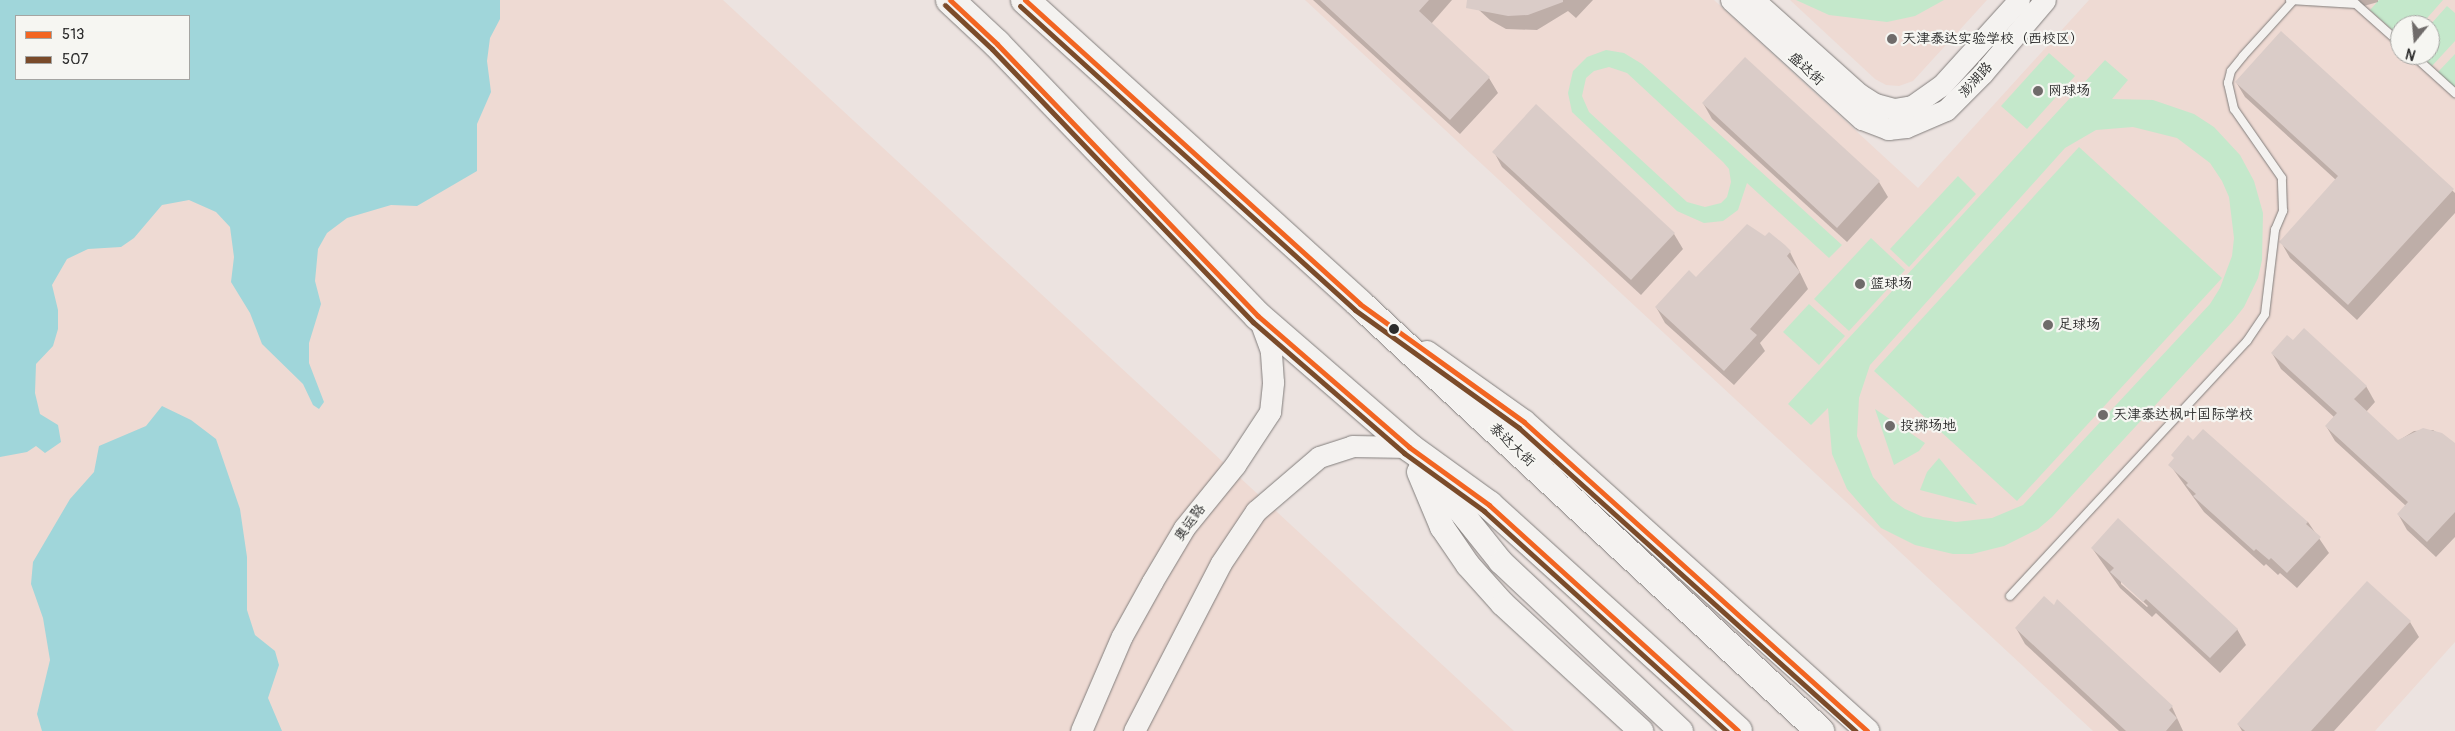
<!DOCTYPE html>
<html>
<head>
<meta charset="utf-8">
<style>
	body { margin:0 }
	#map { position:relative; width:2455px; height:731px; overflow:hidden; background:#ece3e0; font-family:Pangolin,"LXGW WenKai TC",sans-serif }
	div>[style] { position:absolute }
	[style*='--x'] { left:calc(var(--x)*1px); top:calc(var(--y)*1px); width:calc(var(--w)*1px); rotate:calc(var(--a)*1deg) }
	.built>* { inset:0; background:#eedad3 }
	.green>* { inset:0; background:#c4e8cb }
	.water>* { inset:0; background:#a0d6da }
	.shadow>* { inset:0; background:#0003 }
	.building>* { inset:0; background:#daccc8 }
	.roads { filter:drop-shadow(0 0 1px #827e7c) drop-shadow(0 0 1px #827e7c) }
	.lane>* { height:8px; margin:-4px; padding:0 4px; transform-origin:4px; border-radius:4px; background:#f4f2f0 }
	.secondary>* { height:21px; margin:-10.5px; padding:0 10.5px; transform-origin:10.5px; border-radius:10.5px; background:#f4f2f0 }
	.primary>* { height:24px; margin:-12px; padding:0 12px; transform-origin:12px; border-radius:12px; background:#f4f2f0 }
	.highway>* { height:28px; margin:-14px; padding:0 14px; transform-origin:14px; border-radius:14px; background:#f4f2f0 }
	.bus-1>* { height:5px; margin:-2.5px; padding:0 2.5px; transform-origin:2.5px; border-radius:2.5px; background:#f26522 }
	.bus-2>* { height:5px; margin:-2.5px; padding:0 2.5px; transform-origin:2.5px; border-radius:2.5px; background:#7a4b2a }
	.dots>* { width:14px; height:14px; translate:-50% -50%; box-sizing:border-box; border:2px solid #f6f6f2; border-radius:50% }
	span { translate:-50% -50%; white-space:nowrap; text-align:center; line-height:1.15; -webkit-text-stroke:4.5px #f6f6f2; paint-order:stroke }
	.poi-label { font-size:14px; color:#2b2b2b }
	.left { translate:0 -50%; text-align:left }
	.street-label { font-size:14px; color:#2b2b2b }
	.legend { position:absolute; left:15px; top:15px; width:175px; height:65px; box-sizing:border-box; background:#f6f6f2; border:1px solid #a5a5a2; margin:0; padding:6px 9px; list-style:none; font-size:15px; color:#2b2b2b }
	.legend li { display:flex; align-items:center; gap:10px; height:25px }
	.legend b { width:25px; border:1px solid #a5a5a2 }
	.north { position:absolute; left:2390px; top:15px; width:50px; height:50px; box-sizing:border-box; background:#f6f6f2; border:1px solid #a5a5a2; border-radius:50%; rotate:197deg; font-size:14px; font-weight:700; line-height:20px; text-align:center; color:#2b2b2b }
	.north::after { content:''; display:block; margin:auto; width:18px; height:22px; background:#6f6b6a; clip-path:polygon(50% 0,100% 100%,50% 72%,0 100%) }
</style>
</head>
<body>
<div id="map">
	<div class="built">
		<div style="clip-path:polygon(evenodd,0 0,723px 0,1514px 731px,0 731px,0 0,16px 16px,189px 16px,189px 79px,16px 79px,16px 16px)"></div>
		<div style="clip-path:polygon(evenodd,1305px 0,1714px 0,1918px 188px,2089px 0,2455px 0,2455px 642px,2375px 731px,2093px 731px,1305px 0,2400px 25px,2430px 25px,2430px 55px,2400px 55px,2400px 25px)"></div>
		<div style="clip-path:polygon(1790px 0,1987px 0,1913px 81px,1899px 86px,1886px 85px,1875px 79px)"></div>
	</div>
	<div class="green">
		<div style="clip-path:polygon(1796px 0,1944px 0,1915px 16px,1887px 22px,1829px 15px)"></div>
		<div style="clip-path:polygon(2379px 0,2443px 0,2421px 25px,2400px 25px,2400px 37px,2370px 10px)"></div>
		<div style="clip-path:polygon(2447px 6px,2455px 13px,2455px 41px,2432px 66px,2420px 55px,2430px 55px,2430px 25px)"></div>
		<div style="clip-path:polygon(evenodd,1606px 50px,1624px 53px,1642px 64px,1842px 245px,1829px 258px,1747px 183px,1738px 210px,1723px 221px,1704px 223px,1677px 211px,1572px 112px,1568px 93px,1573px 71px,1587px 57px,1606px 50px,1609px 67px,1627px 73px,1723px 162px,1729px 169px,1731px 182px,1727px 197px,1721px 203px,1705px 207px,1687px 202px,1589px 112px,1582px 96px,1586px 78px,1594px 71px,1609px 67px)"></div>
		<div style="clip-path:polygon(2049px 53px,2075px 76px,2027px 129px,2001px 106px)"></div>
		<div style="clip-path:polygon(2455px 54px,2455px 88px,2438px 72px)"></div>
		<div style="clip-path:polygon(evenodd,2105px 60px,2128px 80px,2112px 99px,2153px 100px,2194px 114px,2214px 127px,2240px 155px,2254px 181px,2263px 213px,2262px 260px,2258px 278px,2244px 307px,2233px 321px,2052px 517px,2038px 529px,2004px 546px,1972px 554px,1953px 554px,1915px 545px,1881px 528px,1847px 489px,1832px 454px,1828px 408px,1811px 425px,1788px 404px,2105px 60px,2133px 127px,2177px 138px,2210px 163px,2222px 181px,2229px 197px,2234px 238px,2232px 256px,2220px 288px,2210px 304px,2023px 505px,1992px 518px,1956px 522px,1923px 517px,1905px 509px,1892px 500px,1873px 477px,1857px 436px,1859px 398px,1870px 365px,2065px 148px,2096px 130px,2133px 127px)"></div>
		<div style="clip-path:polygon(2079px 147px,2222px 278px,2017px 501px,1874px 371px)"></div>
		<div style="clip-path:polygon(1958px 176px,1976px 194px,1909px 267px,1890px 249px)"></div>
		<div style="clip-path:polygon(1871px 238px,1905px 270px,1849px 331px,1814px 299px)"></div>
		<div style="clip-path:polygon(1809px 304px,1845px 336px,1819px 365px,1783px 332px)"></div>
		<div style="clip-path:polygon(1875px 409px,1925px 443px,1919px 451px,1894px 465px)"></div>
		<div style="clip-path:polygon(1939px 458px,1977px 505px,1920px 490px,1927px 472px)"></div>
	</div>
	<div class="water">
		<div style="clip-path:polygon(evenodd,0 0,500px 0,500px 19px,490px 38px,487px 61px,491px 92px,477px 124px,477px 171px,417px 206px,391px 205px,347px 218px,327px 233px,318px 249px,315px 281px,321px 304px,309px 343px,309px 363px,324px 402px,319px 409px,313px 405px,303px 384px,262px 344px,250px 313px,231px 282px,234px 257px,230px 227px,216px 212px,189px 200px,162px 205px,134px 238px,121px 247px,88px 249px,67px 259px,52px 285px,58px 310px,58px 329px,53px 346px,36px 364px,35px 393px,40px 414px,58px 425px,61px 442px,45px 453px,36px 446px,27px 452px,0 457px,0 0,16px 16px,189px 16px,189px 79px,16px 79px,16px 16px)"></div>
		<div style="clip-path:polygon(162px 406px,191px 420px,216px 439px,240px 509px,247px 557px,247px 610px,255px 635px,275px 651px,279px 665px,268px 698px,282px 731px,42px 731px,37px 714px,50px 660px,43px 618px,31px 584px,33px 562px,70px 499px,94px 472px,99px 446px,146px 426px)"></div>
	</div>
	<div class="shadow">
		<div style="clip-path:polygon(1313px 0,1452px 0,1431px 24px,1489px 78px,1498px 93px,1460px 134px)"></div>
		<div style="clip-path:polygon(1468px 0,1593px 0,1576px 18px,1568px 11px,1537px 30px,1506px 29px,1490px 20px)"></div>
		<div style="clip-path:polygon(2353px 0,2378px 0,2378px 2px,2357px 8px)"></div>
		<div style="clip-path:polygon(2281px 32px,2455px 193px,2455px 213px,2357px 320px,2290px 258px,2281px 242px,2336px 180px,2245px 97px,2236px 82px)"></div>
		<div style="clip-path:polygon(1703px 103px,1879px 182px,1888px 197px,1847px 242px,1712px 119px)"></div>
		<div style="clip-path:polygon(1494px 152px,1674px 234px,1683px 249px,1641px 295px,1502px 167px)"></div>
		<div style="clip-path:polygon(1790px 252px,1808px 289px,1760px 343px,1765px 351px,1734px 385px,1665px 323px,1656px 307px,1696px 279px)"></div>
		<div style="clip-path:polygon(2272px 353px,2366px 386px,2375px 402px,2366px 412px,2398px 441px,2414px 431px,2433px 430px,2455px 445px,2455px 537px,2436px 557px,2407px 530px,2398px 514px,2406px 506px,2335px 441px,2326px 426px,2334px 417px,2281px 369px)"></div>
		<div style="clip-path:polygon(2170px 465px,2308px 522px,2329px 553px,2297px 588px,2280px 573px,2278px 575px,2266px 564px,2264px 566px,2204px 512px)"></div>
		<div style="clip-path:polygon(evenodd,2092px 548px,2237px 629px,2246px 645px,2220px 673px,2156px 613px,2152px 617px,2120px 588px,2092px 548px,2121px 581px,2148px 606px,2147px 607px,2121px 584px,2121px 581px)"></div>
		<div style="clip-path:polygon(2410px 622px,2419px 637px,2334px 731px,2242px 731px,2238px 724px)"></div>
		<div style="clip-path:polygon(2016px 628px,2172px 707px,2183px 731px,2119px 731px,2025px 644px)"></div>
	</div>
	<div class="building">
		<div style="clip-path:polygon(1320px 0,1429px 0,1419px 11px,1490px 77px,1450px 120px)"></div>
		<div style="clip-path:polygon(1467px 0,1563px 0,1563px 2px,1528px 15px,1508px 16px,1466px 8px)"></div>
		<div style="clip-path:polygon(2281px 31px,2454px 189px,2348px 305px,2279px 242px,2338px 176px,2235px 82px)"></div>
		<div style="clip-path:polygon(1745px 57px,1880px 181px,1837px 228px,1702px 103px)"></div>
		<div style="clip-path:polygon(1536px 104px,1675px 233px,1631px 280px,1492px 152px)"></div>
		<div style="clip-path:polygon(1747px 224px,1765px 236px,1769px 232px,1785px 245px,1791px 251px,1787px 256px,1800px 272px,1750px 329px,1757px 335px,1724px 371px,1655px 307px,1689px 270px,1696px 277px)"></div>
		<div style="clip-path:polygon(2304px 328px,2367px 386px,2354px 399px,2398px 440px,2423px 428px,2442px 433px,2455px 443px,2455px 512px,2427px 542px,2397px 514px,2408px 502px,2325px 426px,2337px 413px,2271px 353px,2287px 335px,2293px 340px)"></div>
		<div style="clip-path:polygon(2203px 429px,2308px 522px,2306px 524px,2321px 537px,2287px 573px,2271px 558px,2269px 560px,2256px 549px,2254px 551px,2193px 496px,2196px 494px,2186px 485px,2188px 483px,2168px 465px,2174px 458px,2171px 455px,2188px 435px,2193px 440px)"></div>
		<div style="clip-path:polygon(2118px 518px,2238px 629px,2210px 658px,2146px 599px,2143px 602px,2110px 572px,2114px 568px,2091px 548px)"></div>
		<div style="clip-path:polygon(2367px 581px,2411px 621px,2311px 731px,2245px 731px,2237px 724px)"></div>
		<div style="clip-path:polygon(2044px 596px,2054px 605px,2057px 599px,2173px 706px,2169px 710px,2177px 718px,2166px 731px,2126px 731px,2015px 628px)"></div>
	</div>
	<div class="roads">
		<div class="lane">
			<div style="--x:2290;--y:0;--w:66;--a:3.5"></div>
			<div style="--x:2356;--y:4;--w:59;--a:41.6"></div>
			<div style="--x:2413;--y:55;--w:57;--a:42.1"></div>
			<div style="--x:2010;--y:596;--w:348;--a:-47.1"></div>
			<div style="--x:2247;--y:341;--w:32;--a:-56"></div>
			<div style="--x:2265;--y:314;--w:85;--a:-83.2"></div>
			<div style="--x:2275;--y:230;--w:21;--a:-67"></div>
			<div style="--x:2283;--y:211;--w:33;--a:-92"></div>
			<div style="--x:2282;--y:178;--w:84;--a:-124.8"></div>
			<div style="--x:2234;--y:109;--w:27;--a:-103"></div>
			<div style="--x:2228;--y:83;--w:12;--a:-76"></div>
			<div style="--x:2231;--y:71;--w:19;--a:-51"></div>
			<div style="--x:2243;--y:56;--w:73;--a:-47.8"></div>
		</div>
		<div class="secondary">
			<div style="--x:1731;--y:0;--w:177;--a:42.3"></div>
			<div style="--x:1862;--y:119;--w:28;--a:21"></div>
			<div style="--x:1888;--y:129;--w:18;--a:-6"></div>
			<div style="--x:1906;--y:127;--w:43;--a:-23"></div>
			<div style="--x:1946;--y:110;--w:51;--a:-45"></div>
			<div style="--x:1982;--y:74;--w:97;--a:-49.6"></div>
			<div style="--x:1754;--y:0;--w:141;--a:41.8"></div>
			<div style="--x:1859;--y:94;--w:19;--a:32"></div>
			<div style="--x:1875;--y:104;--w:20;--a:15"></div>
			<div style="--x:1894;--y:109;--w:18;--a:-9"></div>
			<div style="--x:1912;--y:106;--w:35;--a:-35"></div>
			<div style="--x:1941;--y:86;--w:116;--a:-47.8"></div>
			<div style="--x:1081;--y:731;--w:103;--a:-66.7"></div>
			<div style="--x:1122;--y:636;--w:62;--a:-60.9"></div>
			<div style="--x:1152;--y:582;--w:63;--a:-59.3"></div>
			<div style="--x:1184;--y:528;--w:81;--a:-51"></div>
			<div style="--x:1235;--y:465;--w:64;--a:-56.6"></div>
			<div style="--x:1270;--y:412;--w:30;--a:-84"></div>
			<div style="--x:1273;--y:382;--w:31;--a:-94"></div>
			<div style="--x:1271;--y:351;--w:37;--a:-110"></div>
			<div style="--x:1134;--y:731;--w:189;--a:-62.6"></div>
			<div style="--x:1221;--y:563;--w:63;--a:-56.1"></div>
			<div style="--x:1256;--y:511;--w:83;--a:-40.6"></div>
			<div style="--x:1319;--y:457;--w:35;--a:-18"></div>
			<div style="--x:1352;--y:446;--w:57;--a:1"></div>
		</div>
		<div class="primary">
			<div style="--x:1427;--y:353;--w:119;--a:35.4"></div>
			<div style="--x:1524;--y:422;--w:462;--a:42"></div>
			<div style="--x:1421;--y:462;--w:128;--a:51.3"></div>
			<div style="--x:1501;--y:562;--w:247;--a:43.2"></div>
			<div style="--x:1419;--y:472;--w:60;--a:67.3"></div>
			<div style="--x:1442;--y:527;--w:46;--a:55.6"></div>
			<div style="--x:1468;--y:565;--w:52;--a:48.1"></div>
			<div style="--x:1503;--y:604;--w:188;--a:42.6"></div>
		</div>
		<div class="highway">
			<div style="--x:950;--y:0;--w:64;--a:43.1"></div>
			<div style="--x:997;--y:44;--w:377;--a:46.2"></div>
			<div style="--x:1258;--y:316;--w:200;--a:40.9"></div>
			<div style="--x:1409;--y:447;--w:99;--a:35.9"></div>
			<div style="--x:1489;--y:505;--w:336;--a:42.2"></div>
			<div style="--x:1025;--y:0;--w:452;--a:42.2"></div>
			<div style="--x:1360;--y:304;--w:628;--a:42.87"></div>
		</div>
	</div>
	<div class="bus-1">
		<div style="--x:950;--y:0;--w:64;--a:43.1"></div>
		<div style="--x:997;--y:44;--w:377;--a:46.2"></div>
		<div style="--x:1258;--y:316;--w:200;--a:40.9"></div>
		<div style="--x:1409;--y:447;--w:99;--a:35.9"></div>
		<div style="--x:1489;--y:505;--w:336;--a:42.2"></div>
		<div style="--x:1025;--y:0;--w:452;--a:42.2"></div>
		<div style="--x:1360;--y:304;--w:202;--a:35.7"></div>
		<div style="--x:1524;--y:422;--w:462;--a:42"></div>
	</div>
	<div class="bus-2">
		<div style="--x:945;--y:5;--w:64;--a:43.1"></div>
		<div style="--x:992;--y:49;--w:378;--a:46.3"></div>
		<div style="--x:1253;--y:322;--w:200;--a:40.9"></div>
		<div style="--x:1404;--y:453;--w:99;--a:35.9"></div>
		<div style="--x:1484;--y:511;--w:328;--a:42.2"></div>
		<div style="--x:1020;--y:6;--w:452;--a:42.2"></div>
		<div style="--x:1355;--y:310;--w:202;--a:35.7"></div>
		<div style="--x:1519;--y:428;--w:453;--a:42"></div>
	</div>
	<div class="dots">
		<div style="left:1892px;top:39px;background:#6f6b6a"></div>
		<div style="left:2038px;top:91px;background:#6f6b6a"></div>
		<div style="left:1860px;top:284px;background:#6f6b6a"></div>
		<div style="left:2048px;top:325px;background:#6f6b6a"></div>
		<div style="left:1394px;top:329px;background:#2b2b2b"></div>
		<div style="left:2103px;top:415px;background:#6f6b6a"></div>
		<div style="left:1890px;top:426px;background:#6f6b6a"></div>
	</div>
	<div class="poi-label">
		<span class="left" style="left:1902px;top:39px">天津泰达实验学校（西校区）</span>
		<span class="left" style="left:2048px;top:91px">网球场</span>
		<span class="left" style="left:1870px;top:284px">篮球场</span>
		<span class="left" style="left:2058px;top:325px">足球场</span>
		<span class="left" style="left:2113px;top:415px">天津泰达枫叶国际学校</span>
		<span class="left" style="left:1900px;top:426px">投掷场地</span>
	</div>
	<div class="street-label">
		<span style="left:1806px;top:69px;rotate:42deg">盛达街</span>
		<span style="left:1976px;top:80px;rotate:-48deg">澎湖路</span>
		<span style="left:1512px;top:445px;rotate:43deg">泰达大街</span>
		<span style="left:1190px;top:523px;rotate:-54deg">奥运路</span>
	</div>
	<ul class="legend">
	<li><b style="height:6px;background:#f26522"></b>513</li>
	<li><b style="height:6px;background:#7a4b2a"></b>507</li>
	</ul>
	<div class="north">N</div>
</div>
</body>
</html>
